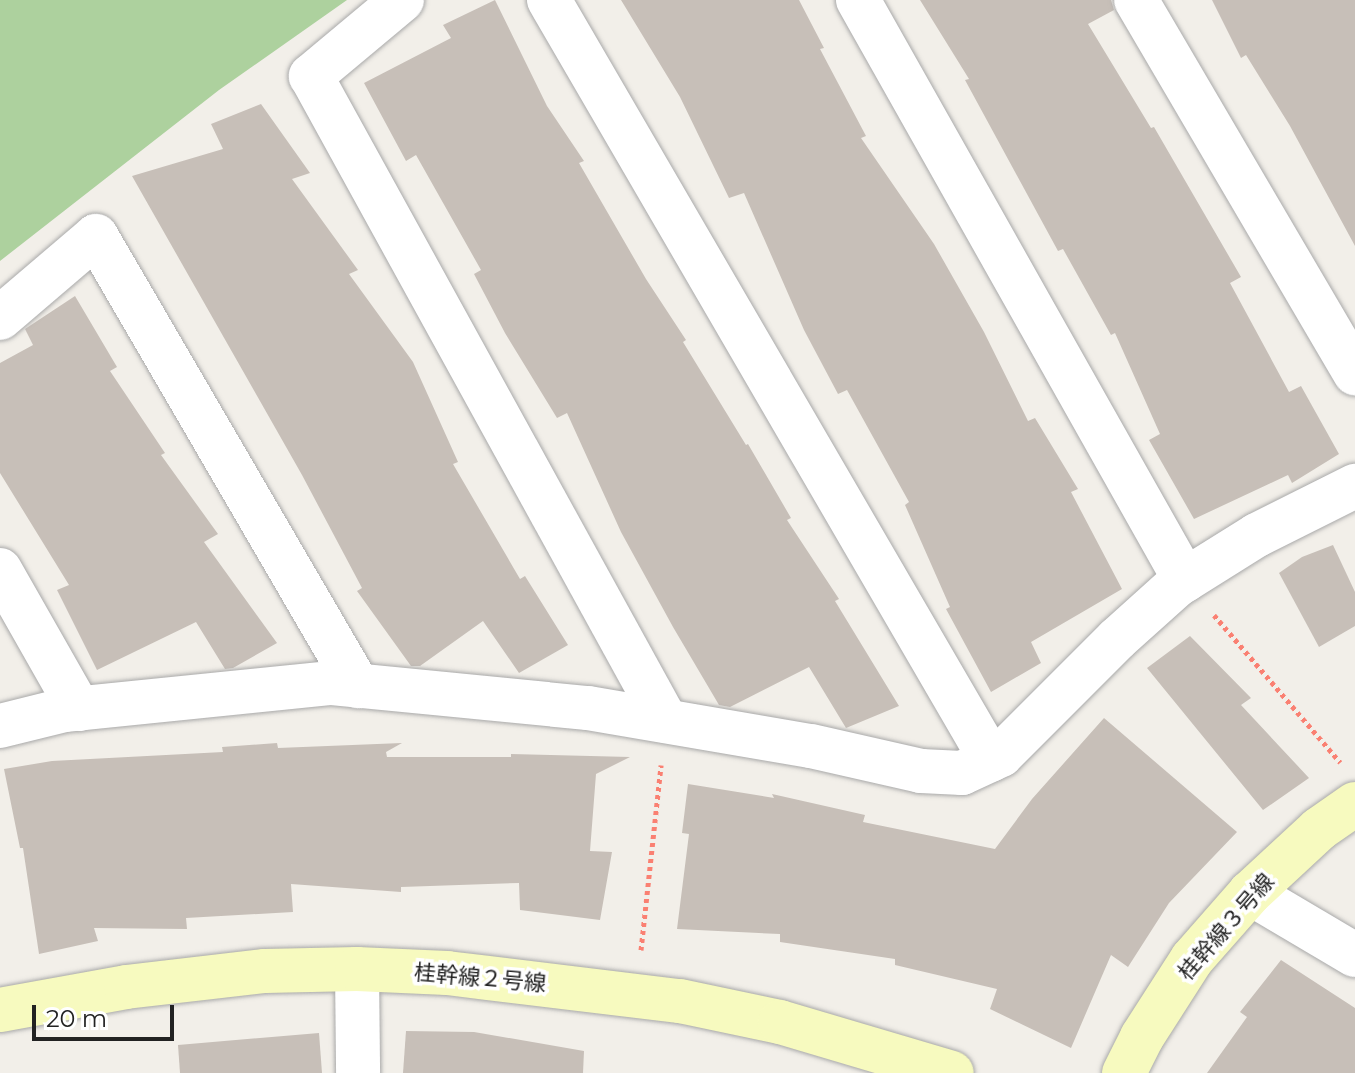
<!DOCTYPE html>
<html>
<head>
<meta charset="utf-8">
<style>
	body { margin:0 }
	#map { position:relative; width:1355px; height:1073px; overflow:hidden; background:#f2efe9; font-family:Montserrat,"Noto Sans JP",sans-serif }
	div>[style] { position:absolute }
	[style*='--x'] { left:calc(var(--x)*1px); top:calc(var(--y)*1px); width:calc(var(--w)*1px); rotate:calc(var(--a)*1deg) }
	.forest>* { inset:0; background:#add19e }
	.building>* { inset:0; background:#c7bfb8 }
	.path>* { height:5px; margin-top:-2.5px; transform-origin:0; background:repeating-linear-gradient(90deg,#fa8072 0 4px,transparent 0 8px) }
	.roads { filter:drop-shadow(0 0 2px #a9a9a9) drop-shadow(0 0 2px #a9a9a9) }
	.street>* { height:44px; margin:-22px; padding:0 22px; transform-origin:22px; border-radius:22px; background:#fff }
	.secondary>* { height:44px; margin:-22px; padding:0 22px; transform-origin:22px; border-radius:22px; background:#f7fabf }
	span { translate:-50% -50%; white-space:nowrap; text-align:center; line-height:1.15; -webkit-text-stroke:7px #fff; paint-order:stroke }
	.street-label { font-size:22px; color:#222 }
	.scale { position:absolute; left:32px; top:1005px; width:142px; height:36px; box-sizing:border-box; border:4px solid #222; border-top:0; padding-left:10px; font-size:24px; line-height:28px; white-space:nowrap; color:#222; -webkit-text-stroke:6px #fff; paint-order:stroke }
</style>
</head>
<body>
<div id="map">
	<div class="forest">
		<div style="clip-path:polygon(0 0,347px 0,219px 90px,0 261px)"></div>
	</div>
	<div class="building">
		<div style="clip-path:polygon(495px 0,547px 106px,584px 161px,579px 163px,646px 279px,686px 340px,683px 342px,746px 445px,748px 444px,791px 518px,787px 520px,839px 599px,835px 601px,899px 706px,846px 728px,809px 667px,730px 707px,719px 705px,673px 627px,621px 532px,567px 413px,557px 418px,505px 333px,474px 274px,481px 270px,416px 155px,406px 161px,364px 83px,451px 38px,443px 25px)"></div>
		<div style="clip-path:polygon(621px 0,799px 0,824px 48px,820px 49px,866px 136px,861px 138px,934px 244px,984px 332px,1028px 421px,1035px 418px,1078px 489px,1071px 492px,1122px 589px,1031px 642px,1041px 663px,991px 692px,946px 609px,950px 607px,905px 505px,909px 502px,847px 390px,838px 394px,804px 330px,744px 193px,729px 198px,680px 97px)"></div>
		<div style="clip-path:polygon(920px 0,1111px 0,1114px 10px,1088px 24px,1151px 128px,1154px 127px,1241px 277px,1230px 283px,1289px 392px,1301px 386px,1339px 454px,1292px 483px,1288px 475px,1194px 519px,1149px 440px,1160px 434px,1115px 333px,1111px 335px,1063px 249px,1058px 251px,965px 80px,969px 79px)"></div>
		<div style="clip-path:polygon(1212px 0,1355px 0,1355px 246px,1290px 126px,1246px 55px,1241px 58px)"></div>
		<div style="clip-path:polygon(261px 104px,310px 173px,292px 179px,358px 270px,349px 274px,413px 362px,458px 462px,453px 464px,520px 579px,525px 576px,568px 645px,519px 673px,483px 621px,420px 666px,411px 666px,357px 591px,362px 588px,302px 475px,132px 176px,223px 149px,211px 124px)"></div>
		<div style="clip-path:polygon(75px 296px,117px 367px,110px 371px,165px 453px,161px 455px,218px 534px,204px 542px,277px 643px,233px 668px,225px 669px,196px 622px,97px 670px,57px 590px,69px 585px,0 473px,0 363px,33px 345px,25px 329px)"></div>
		<div style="clip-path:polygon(1333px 545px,1355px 592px,1355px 626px,1319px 647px,1279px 573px,1302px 557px)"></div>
		<div style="clip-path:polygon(1190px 636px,1251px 698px,1241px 705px,1309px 778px,1263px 810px,1147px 668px)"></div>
		<div style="clip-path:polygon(1104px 718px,1237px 832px,1169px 903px,1128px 967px,1111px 955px,1071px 1048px,990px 1009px,997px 989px,895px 965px,895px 959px,780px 942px,780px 934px,677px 929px,689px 834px,682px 833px,688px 784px,774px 798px,772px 794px,865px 815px,863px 822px,995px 849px,1032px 799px)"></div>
		<div style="clip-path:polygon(277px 743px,278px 748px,402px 743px,386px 752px,387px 757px,511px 757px,511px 754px,630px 757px,596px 774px,590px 851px,612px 852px,600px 920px,520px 910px,519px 883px,401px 887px,401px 892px,291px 884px,293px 912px,186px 918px,187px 929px,94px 928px,98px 941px,39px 954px,23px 848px,20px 848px,4px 769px,52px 761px,223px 752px,222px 747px)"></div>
		<div style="clip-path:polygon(1281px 960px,1355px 1008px,1355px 1073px,1207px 1073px,1247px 1017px,1240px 1012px)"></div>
		<div style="clip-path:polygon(406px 1031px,474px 1032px,584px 1051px,583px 1073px,403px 1073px)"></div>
		<div style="clip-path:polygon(319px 1033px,322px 1073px,180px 1073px,178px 1045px)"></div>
	</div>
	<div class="path">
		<div style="--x:1214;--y:615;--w:194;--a:49.4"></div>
		<div style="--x:641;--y:950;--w:186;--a:-83.8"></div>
	</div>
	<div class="roads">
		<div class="street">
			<div style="--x:402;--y:0;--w:119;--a:140.1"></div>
			<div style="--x:311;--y:76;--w:736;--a:61.17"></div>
			<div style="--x:549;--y:0;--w:879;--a:59.82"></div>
			<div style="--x:858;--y:0;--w:666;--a:60.59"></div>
			<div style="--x:1136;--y:0;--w:433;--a:59.6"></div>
			<div style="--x:0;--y:318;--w:126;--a:-40.5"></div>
			<div style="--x:96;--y:236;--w:521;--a:59.79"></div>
			<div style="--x:0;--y:570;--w:160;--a:60.4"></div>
			<div style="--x:0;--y:726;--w:66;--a:-14"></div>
			<div style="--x:64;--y:710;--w:269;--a:-5.8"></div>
			<div style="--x:332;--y:683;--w:257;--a:5.6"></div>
			<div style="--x:588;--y:708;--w:226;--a:9.7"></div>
			<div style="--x:811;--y:746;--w:113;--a:12.8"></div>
			<div style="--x:921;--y:771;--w:41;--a:2.8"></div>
			<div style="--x:962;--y:773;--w:43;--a:-24.8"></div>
			<div style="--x:1001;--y:755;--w:164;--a:-45"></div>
			<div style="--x:1117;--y:639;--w:81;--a:-42"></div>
			<div style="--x:1177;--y:585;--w:94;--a:-32"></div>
			<div style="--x:1257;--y:535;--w:110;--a:-26.6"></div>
			<div style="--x:1250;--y:893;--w:122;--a:30.6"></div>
			<div style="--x:357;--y:969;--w:104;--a:89.4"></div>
		</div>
		<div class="secondary">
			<div style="--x:0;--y:1010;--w:128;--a:-10.3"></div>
			<div style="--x:126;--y:987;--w:140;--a:-6.6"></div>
			<div style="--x:265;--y:971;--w:92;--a:-1.2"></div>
			<div style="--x:357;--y:969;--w:90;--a:2.5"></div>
			<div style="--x:447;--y:973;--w:235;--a:6.9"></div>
			<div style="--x:680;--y:1001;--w:102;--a:11.9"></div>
			<div style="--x:780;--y:1022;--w:179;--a:16.5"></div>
			<div style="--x:1124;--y:1073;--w:40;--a:-63.4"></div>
			<div style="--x:1142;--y:1037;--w:93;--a:-57.3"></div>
			<div style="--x:1192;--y:959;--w:88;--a:-48.7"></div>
			<div style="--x:1250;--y:893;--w:94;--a:-42.8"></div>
			<div style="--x:1319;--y:829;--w:44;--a:-34.8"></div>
		</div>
	</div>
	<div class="street-label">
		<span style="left:1226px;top:927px;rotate:-49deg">桂幹線３号線</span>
		<span style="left:480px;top:978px;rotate:5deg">桂幹線２号線</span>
	</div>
	<div class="scale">20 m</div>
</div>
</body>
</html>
